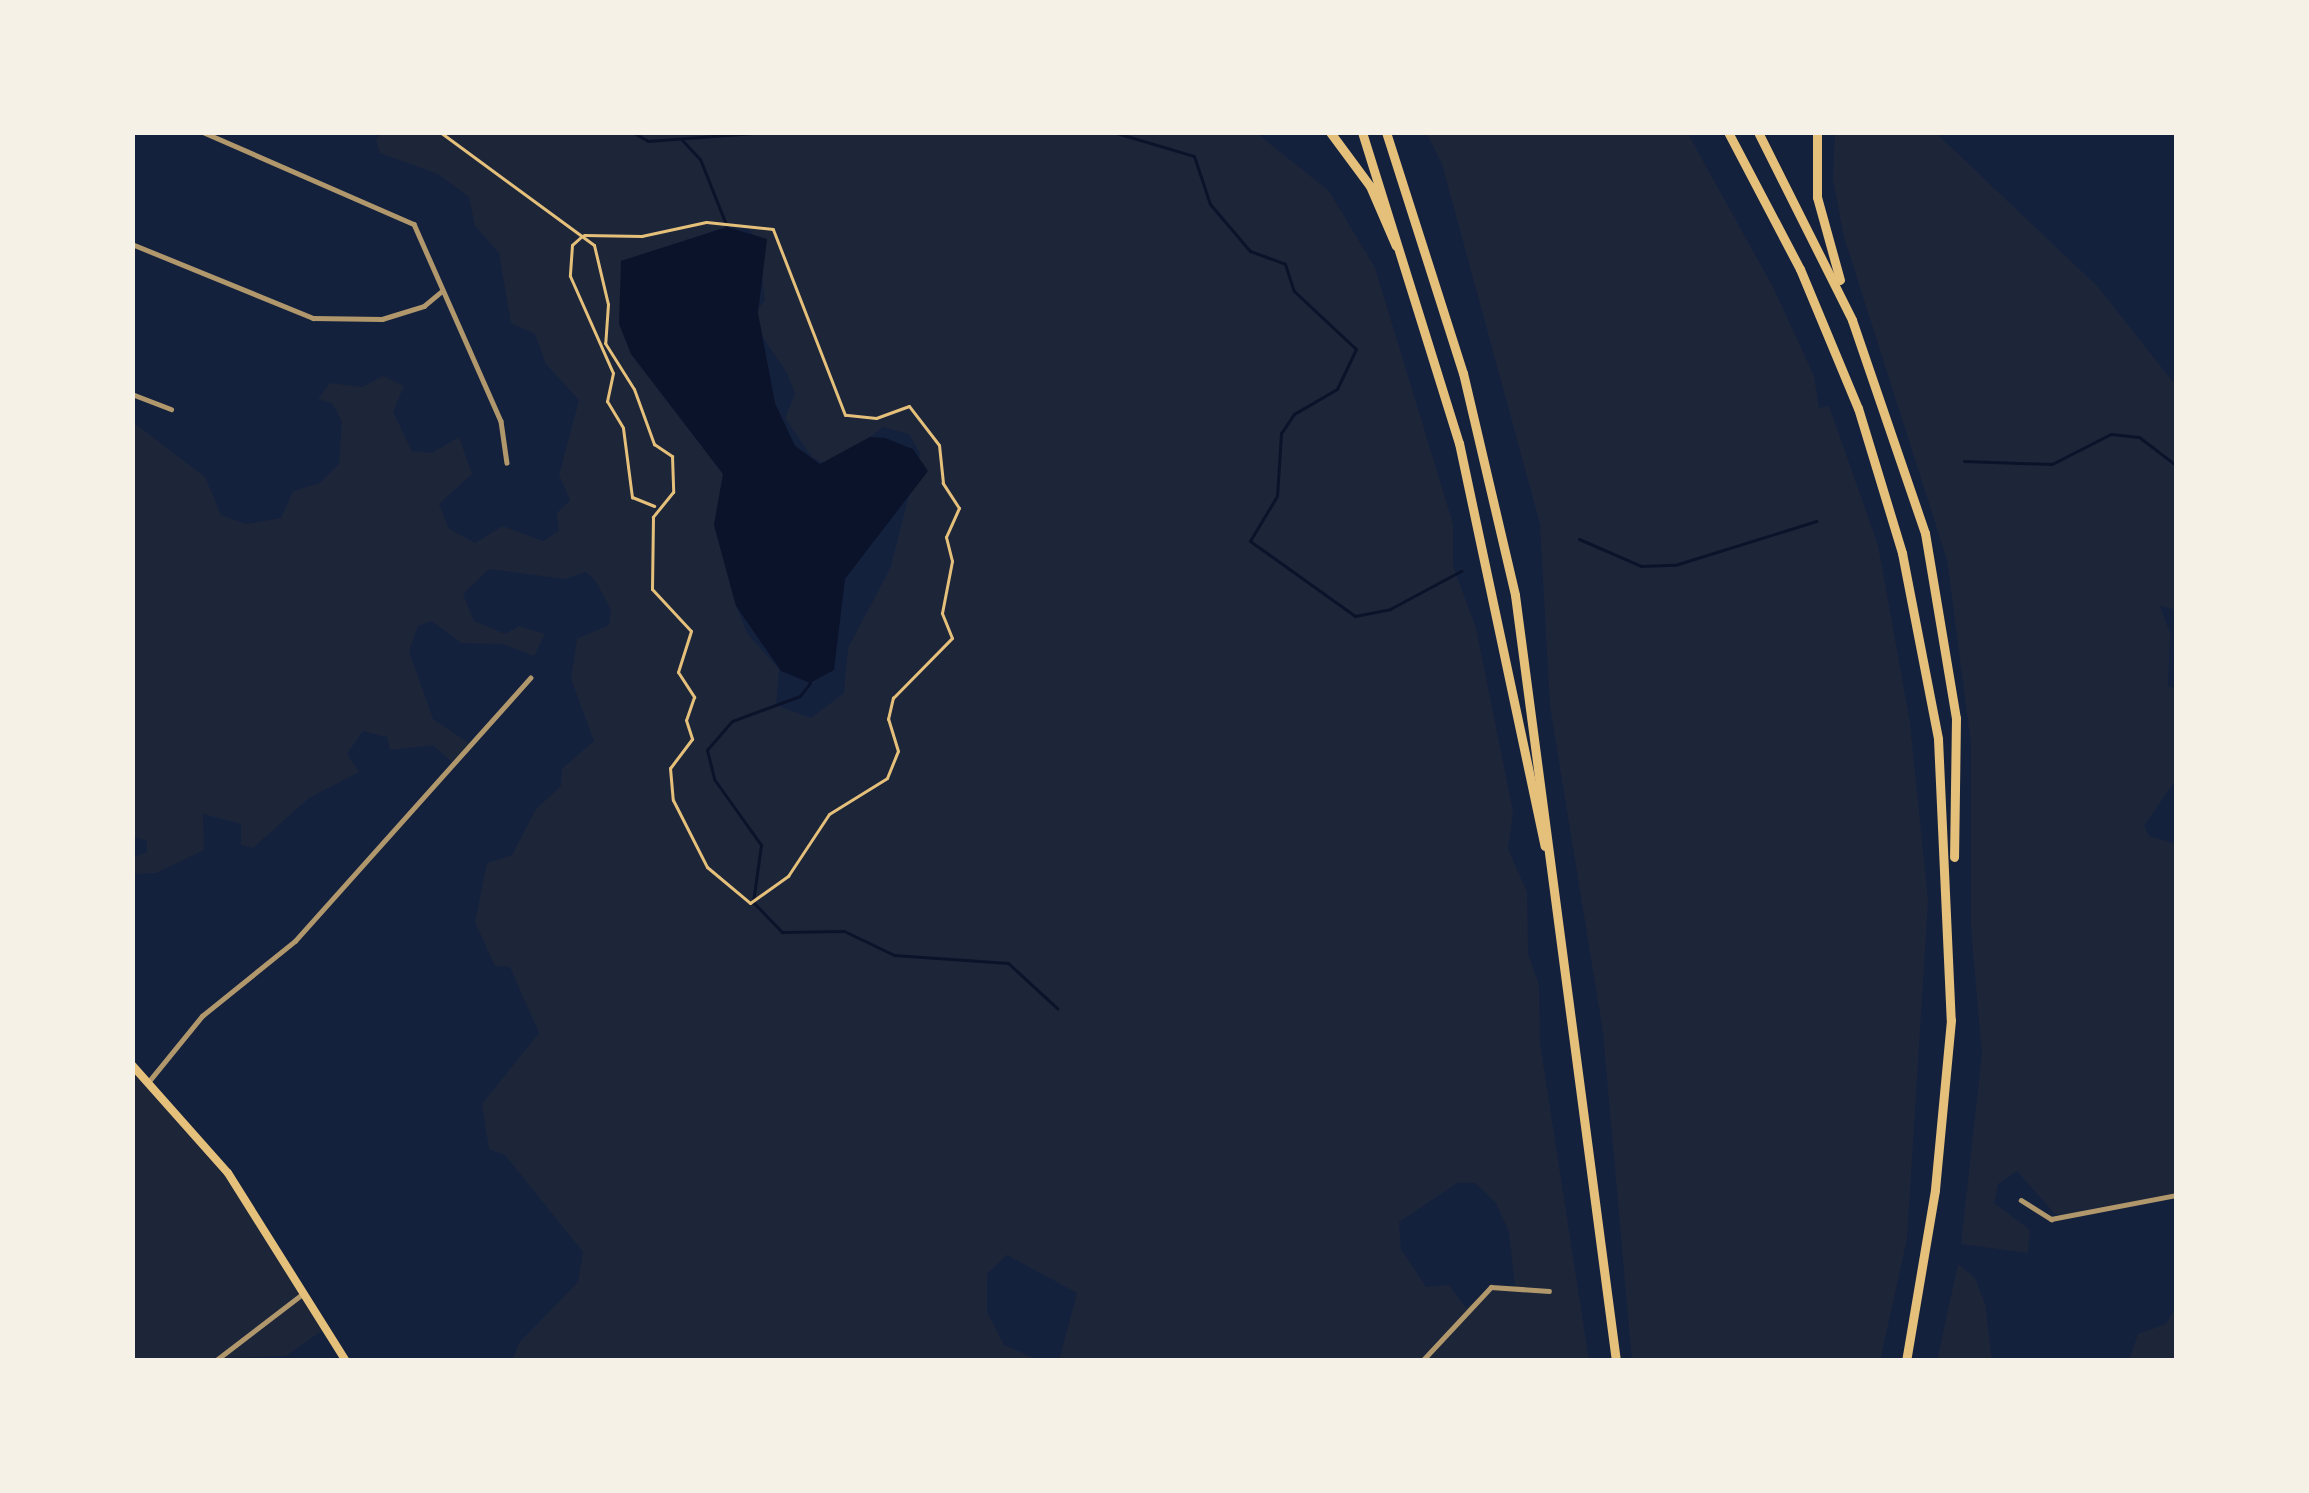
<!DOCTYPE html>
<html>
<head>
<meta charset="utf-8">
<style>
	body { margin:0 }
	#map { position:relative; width:2309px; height:1493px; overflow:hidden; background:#14213d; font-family:"IBM Plex Sans",sans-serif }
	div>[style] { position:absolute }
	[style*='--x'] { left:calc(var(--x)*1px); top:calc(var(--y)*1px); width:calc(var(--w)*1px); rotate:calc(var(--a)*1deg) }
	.green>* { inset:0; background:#1d2539 }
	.water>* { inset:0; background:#0b132b }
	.stream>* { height:3px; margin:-1.5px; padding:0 1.5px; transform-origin:1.5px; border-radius:1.5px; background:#0b132b }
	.path>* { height:3px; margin:-1.5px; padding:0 1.5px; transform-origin:1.5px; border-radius:1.5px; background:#e5c07b }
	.minor>* { height:4.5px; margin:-2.25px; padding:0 2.25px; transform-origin:2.25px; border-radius:2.25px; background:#b1986c }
	.primary>* { height:8px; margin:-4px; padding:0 4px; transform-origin:4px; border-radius:4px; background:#e5c07b }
	.motorway>* { height:9px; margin:-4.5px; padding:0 4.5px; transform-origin:4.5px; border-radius:4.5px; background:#e5c07b }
	span { translate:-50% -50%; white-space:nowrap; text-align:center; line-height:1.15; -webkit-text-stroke:12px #f6f1e7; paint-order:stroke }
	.frame { position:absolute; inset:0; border:135px solid #f6f1e7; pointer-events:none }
</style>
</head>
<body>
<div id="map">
	<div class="green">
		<div style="clip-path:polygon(evenodd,385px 132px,1255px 132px,1329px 191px,1375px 268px,1453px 524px,1453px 566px,1476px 628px,1513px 812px,1508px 849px,1527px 892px,1528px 954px,1539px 985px,1540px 1043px,1589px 1361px,1059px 1361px,1077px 1293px,1007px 1255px,987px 1274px,987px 1312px,1004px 1345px,1041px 1361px,512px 1361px,519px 1343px,578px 1282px,583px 1252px,505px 1155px,489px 1149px,482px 1104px,539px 1033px,510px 967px,495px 966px,475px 922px,487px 863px,512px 855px,536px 809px,561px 786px,562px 769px,594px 741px,571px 679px,577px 639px,609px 625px,611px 610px,595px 580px,586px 572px,564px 579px,489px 569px,463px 594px,474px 621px,505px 634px,519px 626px,545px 634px,534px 656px,503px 644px,461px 643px,432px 621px,418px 626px,409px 651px,433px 719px,470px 744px,454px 764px,433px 745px,390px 750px,387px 737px,363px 731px,347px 754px,359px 772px,309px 798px,253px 848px,241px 845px,241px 824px,203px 814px,204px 850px,156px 873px,132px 874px,132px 858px,147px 852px,147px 841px,132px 836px,134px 423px,205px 477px,221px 515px,246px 524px,281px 518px,293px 491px,320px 483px,339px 464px,342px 422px,332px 403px,318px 399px,330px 383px,362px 387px,383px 376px,404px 386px,393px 412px,412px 451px,432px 453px,459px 437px,472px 474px,439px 504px,449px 529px,475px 543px,503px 526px,543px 541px,559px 531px,557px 513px,570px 500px,559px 475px,579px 400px,546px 364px,535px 334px,511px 323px,499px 253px,475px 226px,469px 197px,438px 174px,380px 153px,376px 139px,385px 132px,727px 227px,749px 227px,758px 245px,765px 301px,749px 317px,787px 373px,795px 394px,785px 418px,812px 457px,829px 467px,883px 427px,909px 434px,920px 453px,890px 569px,848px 648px,844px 693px,811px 718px,776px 705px,779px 669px,747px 633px,736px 606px,714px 525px,723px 474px,631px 354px,621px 261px,727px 227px,385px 132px,1457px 1183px,1475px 1183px,1496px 1203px,1509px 1232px,1515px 1286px,1489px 1289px,1466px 1308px,1449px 1285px,1426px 1287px,1401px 1249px,1399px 1222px,1457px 1183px)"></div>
		<div style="clip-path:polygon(1426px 132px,1687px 132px,1774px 289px,1814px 376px,1819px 408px,1829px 406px,1878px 545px,1910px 723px,1928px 900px,1907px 1239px,1880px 1361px,1632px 1361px,1603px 1032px,1550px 706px,1540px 524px,1442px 164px)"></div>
		<div style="clip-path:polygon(1835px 132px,1935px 132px,2098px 287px,2177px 387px,2177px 610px,2160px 606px,2170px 633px,2168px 686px,2177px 690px,2177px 778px,2144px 826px,2149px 836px,2177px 844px,2177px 1196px,2067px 1217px,2054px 1213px,2017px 1171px,1998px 1184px,1994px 1203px,2030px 1230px,2028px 1253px,1961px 1244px,1982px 1054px,1971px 928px,1971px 743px,1947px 560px,1844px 237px,1833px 180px)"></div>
		<div style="clip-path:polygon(132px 1065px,203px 1141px,326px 1328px,286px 1356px,132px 1361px)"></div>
		<div style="clip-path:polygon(1958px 1264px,1975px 1278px,1985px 1304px,1992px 1361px,1937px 1361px)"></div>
		<div style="clip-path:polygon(2177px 1305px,2177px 1361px,2129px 1361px,2138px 1334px,2166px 1324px)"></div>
	</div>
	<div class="water">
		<div style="clip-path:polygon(727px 227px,767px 239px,758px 313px,775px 403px,795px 446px,820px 464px,870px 437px,885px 438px,913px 449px,928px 471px,845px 579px,834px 670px,810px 683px,781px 671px,736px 606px,714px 525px,723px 474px,631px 354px,619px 324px,621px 261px)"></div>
	</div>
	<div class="stream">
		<div style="--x:632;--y:132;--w:18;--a:29"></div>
		<div style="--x:648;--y:141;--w:119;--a:-4.3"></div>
		<div style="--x:1113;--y:132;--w:84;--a:16.5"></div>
		<div style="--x:1194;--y:156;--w:51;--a:71.6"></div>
		<div style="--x:1210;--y:204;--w:62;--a:49.6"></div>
		<div style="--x:1250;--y:251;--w:37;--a:20"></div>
		<div style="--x:1285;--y:264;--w:28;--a:72"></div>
		<div style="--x:1294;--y:291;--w:85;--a:43.1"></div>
		<div style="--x:1356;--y:349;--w:44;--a:115.4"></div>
		<div style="--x:1337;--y:389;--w:50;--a:149.8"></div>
		<div style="--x:1294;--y:414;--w:23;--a:124"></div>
		<div style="--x:1281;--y:433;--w:63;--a:93.6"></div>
		<div style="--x:1277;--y:496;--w:52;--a:121"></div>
		<div style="--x:1250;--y:541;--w:129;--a:35.5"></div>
		<div style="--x:1355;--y:616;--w:36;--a:-11"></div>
		<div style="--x:1390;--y:609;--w:81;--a:-28.2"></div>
		<div style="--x:682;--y:140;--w:26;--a:47"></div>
		<div style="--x:700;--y:159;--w:73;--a:68.3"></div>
		<div style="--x:1964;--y:461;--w:88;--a:2"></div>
		<div style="--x:2052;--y:464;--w:66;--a:-27"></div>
		<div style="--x:2111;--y:434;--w:28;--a:6"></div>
		<div style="--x:2139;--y:437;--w:48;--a:37.3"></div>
		<div style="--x:1579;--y:539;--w:68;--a:23.5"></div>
		<div style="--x:1641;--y:566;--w:34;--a:-2"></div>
		<div style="--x:1675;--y:565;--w:148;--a:-17.3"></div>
		<div style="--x:810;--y:683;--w:16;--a:128"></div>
		<div style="--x:800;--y:696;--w:72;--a:159.8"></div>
		<div style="--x:732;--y:721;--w:38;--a:131"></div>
		<div style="--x:707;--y:750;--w:30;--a:76"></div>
		<div style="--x:714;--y:779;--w:81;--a:54.5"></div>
		<div style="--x:761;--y:845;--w:58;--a:98"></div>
		<div style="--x:753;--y:902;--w:42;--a:46"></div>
		<div style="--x:782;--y:932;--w:62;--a:-0.9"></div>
		<div style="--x:844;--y:931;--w:55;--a:25.6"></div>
		<div style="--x:894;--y:955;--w:114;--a:4"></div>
		<div style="--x:1008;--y:963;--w:67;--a:42.6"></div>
	</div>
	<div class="path">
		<div style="--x:440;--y:132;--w:191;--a:36.3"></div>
		<div style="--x:594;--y:245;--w:61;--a:76.7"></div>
		<div style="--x:608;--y:304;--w:39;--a:94"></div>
		<div style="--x:605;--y:343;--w:54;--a:57.8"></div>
		<div style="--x:634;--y:389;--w:59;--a:70"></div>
		<div style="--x:654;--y:444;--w:22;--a:34"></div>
		<div style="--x:672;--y:456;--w:36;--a:88"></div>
		<div style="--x:673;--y:492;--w:32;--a:129"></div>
		<div style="--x:653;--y:517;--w:72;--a:90.8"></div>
		<div style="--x:652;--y:589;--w:57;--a:47.1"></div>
		<div style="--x:691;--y:631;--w:43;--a:107.6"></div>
		<div style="--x:678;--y:672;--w:30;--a:57"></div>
		<div style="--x:694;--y:697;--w:24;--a:109"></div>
		<div style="--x:686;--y:720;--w:20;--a:72"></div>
		<div style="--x:692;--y:739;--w:36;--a:127"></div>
		<div style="--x:670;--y:768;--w:32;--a:85"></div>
		<div style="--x:673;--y:800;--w:75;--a:63.1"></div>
		<div style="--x:707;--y:867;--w:56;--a:39.9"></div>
		<div style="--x:750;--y:903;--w:47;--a:-35.4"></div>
		<div style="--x:788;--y:876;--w:74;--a:-56.5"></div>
		<div style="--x:829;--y:814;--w:68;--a:-31.8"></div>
		<div style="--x:887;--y:778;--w:29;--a:-68"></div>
		<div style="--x:898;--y:751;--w:34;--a:-107"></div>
		<div style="--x:888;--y:719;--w:22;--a:-77"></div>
		<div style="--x:893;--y:698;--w:84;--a:-45.5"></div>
		<div style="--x:952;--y:638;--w:27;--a:-112"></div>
		<div style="--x:942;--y:613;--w:53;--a:-79.1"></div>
		<div style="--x:952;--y:561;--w:25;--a:-104"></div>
		<div style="--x:946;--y:537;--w:32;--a:-66"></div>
		<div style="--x:959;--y:508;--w:30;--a:-123"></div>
		<div style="--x:943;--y:483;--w:38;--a:-96"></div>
		<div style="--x:939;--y:445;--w:49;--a:-127.6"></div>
		<div style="--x:909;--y:406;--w:35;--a:160"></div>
		<div style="--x:876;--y:418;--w:31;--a:-174"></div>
		<div style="--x:845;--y:415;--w:199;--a:-111.2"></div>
		<div style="--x:773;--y:229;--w:67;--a:-174"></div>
		<div style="--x:706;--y:222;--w:66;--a:167.7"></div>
		<div style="--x:642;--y:236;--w:58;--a:-179"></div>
		<div style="--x:582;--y:236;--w:13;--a:138"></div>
		<div style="--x:572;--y:245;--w:31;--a:94"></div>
		<div style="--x:570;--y:276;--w:106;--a:66.1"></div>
		<div style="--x:613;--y:373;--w:29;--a:102"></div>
		<div style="--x:607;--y:401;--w:31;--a:59"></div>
		<div style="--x:623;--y:428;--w:70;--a:82.6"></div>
		<div style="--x:632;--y:497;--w:24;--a:22"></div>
	</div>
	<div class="minor">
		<div style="--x:203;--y:132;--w:230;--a:23.6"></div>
		<div style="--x:414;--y:224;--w:215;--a:66.2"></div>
		<div style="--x:501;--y:421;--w:42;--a:81.9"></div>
		<div style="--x:132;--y:244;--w:196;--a:22.2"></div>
		<div style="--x:313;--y:318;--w:69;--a:0.8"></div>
		<div style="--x:382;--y:319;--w:44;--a:-17.2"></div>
		<div style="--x:424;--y:306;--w:23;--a:-40"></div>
		<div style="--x:132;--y:394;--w:42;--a:21"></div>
		<div style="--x:150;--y:1080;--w:82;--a:-50.9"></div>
		<div style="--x:202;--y:1016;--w:119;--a:-38.9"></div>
		<div style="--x:295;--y:941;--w:353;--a:-48.2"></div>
		<div style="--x:2021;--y:1200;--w:36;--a:32"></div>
		<div style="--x:2051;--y:1219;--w:128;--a:-10.8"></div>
		<div style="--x:215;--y:1361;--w:108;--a:-37.5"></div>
		<div style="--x:1422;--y:1361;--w:101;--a:-47"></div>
		<div style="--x:1491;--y:1287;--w:58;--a:3.9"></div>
	</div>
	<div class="primary">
		<div style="--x:132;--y:1065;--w:144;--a:48.4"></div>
		<div style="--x:228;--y:1173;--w:222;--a:57.9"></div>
	</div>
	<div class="motorway">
		<div style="--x:1330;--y:132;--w:67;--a:53.5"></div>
		<div style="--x:1370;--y:186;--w:65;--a:66.6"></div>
		<div style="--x:1362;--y:132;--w:326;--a:72.7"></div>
		<div style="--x:1459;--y:443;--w:412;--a:78"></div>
		<div style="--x:1386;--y:132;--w:253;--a:72.3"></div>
		<div style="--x:1463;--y:373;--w:228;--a:76.8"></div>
		<div style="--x:1515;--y:595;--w:773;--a:82.49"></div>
		<div style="--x:1728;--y:132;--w:155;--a:62.3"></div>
		<div style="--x:1800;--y:269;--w:151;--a:67.4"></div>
		<div style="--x:1858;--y:408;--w:152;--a:73.1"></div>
		<div style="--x:1902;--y:553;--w:189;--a:79"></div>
		<div style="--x:1938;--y:739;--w:281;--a:87.4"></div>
		<div style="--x:1951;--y:1020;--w:171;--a:95.4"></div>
		<div style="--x:1935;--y:1190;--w:173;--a:99.6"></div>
		<div style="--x:1758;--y:132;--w:210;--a:63.4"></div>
		<div style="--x:1852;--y:320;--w:225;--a:71.1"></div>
		<div style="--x:1925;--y:533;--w:188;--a:80.5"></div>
		<div style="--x:1956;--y:718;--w:139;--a:90.8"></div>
		<div style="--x:1817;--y:132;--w:65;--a:90"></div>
		<div style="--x:1817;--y:197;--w:86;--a:74.5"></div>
	</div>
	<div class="frame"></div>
</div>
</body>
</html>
